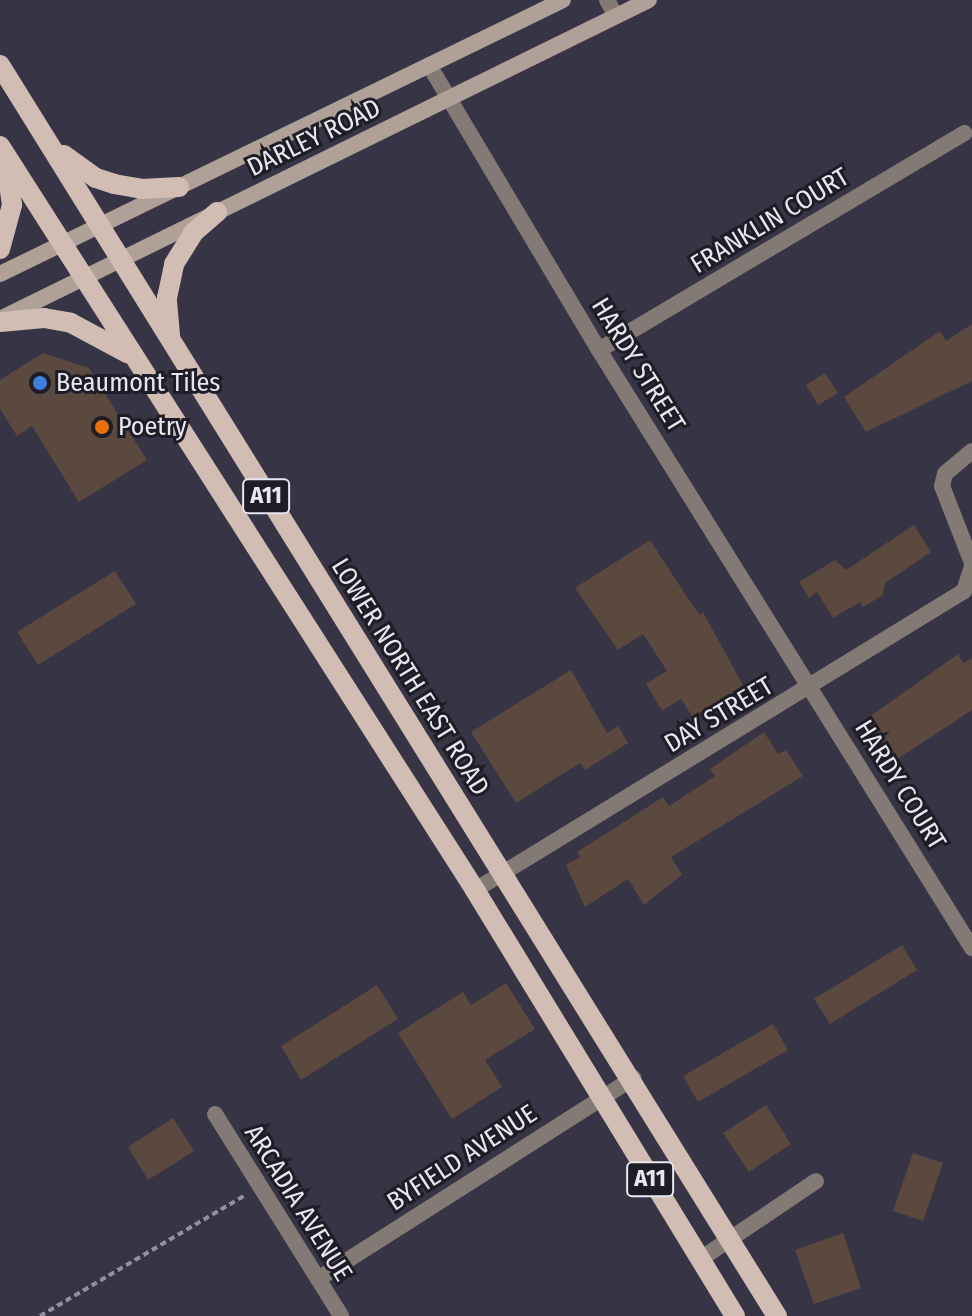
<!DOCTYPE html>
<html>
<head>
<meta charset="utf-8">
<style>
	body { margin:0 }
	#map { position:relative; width:972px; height:1316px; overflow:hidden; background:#373446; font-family:"Fira Sans Condensed",sans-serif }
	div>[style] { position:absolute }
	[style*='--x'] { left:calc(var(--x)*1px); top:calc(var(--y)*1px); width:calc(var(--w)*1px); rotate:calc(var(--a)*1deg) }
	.building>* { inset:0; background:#5b483e }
	.path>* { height:4px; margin-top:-2px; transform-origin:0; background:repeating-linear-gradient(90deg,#928f9e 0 6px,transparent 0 10px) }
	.minor>* { height:16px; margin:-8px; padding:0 8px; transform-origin:8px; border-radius:8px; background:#847a75 }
	.secondary>* { height:16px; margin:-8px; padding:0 8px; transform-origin:8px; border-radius:8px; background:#afa098 }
	.primary>* { height:20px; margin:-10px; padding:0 10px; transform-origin:10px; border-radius:10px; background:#d1bdb3 }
	.dots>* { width:22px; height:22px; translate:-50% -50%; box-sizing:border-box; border:4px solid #1e1d25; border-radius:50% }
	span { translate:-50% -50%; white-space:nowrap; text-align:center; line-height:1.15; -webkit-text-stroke:6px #1e1d25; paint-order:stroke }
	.shield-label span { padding:2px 6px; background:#1e1d25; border:2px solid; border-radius:6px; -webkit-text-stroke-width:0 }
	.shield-label { font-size:24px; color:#e8e6f1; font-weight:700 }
	.street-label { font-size:26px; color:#e8e6f1 }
	.poi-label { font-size:26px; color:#e8e6f1 }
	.left { translate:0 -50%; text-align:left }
</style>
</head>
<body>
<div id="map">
	<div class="building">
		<div style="clip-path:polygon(972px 324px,972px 381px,866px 432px,844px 397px,940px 331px,946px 341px)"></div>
		<div style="clip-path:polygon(43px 353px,89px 368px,147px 460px,79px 502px,32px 426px,17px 436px,0 409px,0 380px)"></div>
		<div style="clip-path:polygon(825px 373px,838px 393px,818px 405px,806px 385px)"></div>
		<div style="clip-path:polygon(914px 525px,931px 552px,885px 583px,883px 595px,863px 607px,860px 602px,833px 618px,817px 592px,809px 598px,799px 582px,835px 560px,846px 570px)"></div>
		<div style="clip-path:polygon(650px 540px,689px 600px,700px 615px,703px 612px,745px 689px,692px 716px,681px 699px,662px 711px,646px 684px,667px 671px,643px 634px,618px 650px,575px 588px)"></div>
		<div style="clip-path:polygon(115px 571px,136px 604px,38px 665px,17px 632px)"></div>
		<div style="clip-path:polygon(958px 654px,963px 663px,972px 658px,972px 710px,890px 764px,862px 722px)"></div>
		<div style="clip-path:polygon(571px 670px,607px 733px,618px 726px,628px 743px,585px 770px,580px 763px,516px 803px,471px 732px)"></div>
		<div style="clip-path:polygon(764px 732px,778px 754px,786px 750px,803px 776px,671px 857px,682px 875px,644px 905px,628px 879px,585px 907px,566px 865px,580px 857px,577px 852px,663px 797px,669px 806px,715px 776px,710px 769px)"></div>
		<div style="clip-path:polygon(902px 945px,917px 970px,830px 1024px,814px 999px)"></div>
		<div style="clip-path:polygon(506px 983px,535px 1029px,485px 1060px,502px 1087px,452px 1119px,398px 1033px,463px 992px,471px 1005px)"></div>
		<div style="clip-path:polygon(377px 985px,398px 1019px,301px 1080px,281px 1046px)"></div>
		<div style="clip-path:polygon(773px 1024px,788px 1050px,698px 1102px,683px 1076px)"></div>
		<div style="clip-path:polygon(766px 1105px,791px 1144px,749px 1172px,723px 1133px)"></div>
		<div style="clip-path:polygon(173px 1118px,194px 1151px,148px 1180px,128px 1147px)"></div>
		<div style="clip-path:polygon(913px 1153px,943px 1163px,923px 1221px,893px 1211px)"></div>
		<div style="clip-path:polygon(843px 1233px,861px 1288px,814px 1304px,795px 1250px)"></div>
	</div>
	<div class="path">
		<div style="--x:40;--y:1316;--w:237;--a:-30.5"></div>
	</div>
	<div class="minor">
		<div style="--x:607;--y:0;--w:18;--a:61"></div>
		<div style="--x:429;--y:65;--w:332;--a:59.2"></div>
		<div style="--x:599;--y:350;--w:705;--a:58.05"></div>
		<div style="--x:599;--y:350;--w:425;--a:-30.7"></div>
		<div style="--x:972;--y:451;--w:35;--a:140"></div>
		<div style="--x:945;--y:474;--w:12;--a:104"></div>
		<div style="--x:942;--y:486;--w:83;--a:68.7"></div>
		<div style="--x:475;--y:890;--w:573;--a:-31.44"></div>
		<div style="--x:964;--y:591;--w:25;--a:-72"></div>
		<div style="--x:215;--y:1114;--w:238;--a:58"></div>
		<div style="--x:699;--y:1260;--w:141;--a:-34"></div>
		<div style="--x:318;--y:1279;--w:374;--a:-32.5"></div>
	</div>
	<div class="secondary">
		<div style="--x:0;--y:274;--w:626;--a:-25.95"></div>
		<div style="--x:0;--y:319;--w:723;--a:-26.18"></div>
	</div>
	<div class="primary">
		<div style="--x:0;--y:65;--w:1473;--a:58.16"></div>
		<div style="--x:0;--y:146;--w:883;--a:57.44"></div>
		<div style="--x:475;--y:890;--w:499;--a:58.6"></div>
		<div style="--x:64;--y:155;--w:39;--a:36"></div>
		<div style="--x:96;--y:178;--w:19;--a:18"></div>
		<div style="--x:114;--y:184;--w:27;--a:10"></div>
		<div style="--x:141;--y:189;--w:38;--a:-3"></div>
		<div style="--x:0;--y:249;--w:46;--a:-74.7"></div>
		<div style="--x:12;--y:205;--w:41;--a:-98.3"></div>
		<div style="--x:0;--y:322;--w:44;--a:-5.2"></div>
		<div style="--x:44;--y:318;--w:27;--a:10"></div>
		<div style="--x:71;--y:323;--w:64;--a:28.2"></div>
		<div style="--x:170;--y:335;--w:37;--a:-95"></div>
		<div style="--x:167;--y:298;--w:35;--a:-78"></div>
		<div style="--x:174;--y:264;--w:36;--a:-58"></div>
		<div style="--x:193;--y:233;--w:32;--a:-41"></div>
	</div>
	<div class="dots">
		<div style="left:40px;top:383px;background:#3f7fe0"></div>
		<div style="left:102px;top:427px;background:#e8710a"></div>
	</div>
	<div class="shield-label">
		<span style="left:266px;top:496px">A11</span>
		<span style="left:650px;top:1179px">A11</span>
	</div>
	<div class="street-label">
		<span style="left:314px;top:138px;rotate:-26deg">DARLEY ROAD</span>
		<span style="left:770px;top:221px;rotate:-31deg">FRANKLIN COURT</span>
		<span style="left:638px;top:365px;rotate:58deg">HARDY STREET</span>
		<span style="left:410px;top:677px;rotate:58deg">LOWER NORTH EAST ROAD</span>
		<span style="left:719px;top:715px;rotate:-31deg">DAY STREET</span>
		<span style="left:900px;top:785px;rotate:58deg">HARDY COURT</span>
		<span style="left:462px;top:1158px;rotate:-33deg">BYFIELD AVENUE</span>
		<span style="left:298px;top:1203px;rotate:58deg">ARCADIA AVENUE</span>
	</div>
	<div class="poi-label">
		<span class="left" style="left:56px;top:383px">Beaumont Tiles</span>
		<span class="left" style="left:118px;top:427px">Poetry</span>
	</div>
</div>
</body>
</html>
